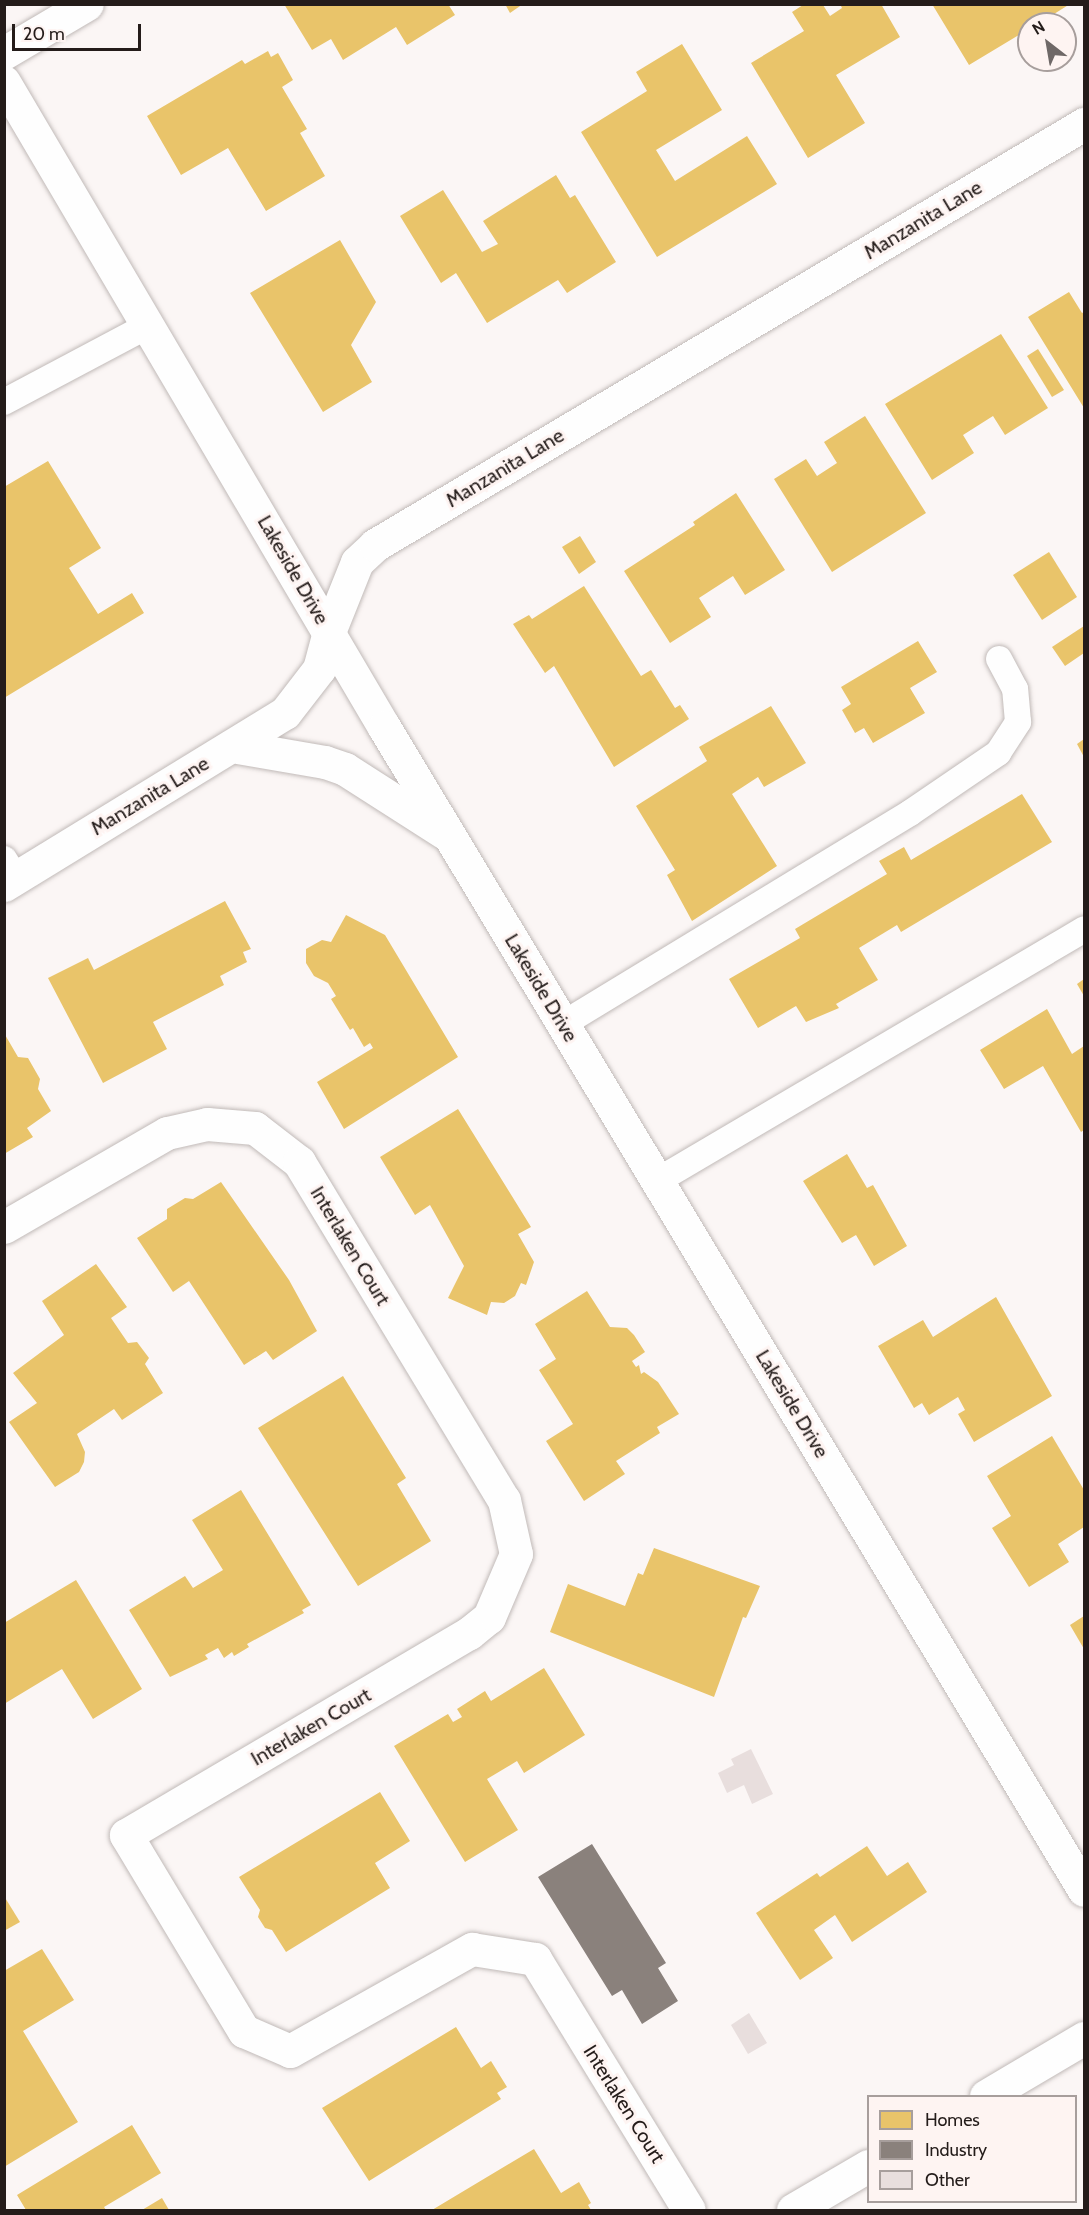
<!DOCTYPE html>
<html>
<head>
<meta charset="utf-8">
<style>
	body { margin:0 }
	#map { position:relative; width:1089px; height:2215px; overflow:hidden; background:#fbf6f5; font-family:Cabin,sans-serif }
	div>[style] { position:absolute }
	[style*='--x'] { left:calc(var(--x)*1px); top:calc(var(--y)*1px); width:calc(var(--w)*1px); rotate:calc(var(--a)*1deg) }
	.homes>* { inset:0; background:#e9c46a }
	.industry>* { inset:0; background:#8a817c }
	.building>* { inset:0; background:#e8dedd }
	.roads { filter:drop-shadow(0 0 2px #c1bab8) drop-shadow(0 0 2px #c1bab8) }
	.lane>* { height:26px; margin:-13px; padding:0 13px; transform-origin:13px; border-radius:13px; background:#fefefe }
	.street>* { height:33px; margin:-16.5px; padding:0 16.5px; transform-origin:16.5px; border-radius:16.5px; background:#fefefe }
	.secondary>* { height:33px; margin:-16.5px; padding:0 16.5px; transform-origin:16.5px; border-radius:16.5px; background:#fefefe }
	span { translate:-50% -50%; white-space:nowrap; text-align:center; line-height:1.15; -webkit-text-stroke:6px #fef4f2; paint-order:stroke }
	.street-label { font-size:20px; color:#241c1a }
	.frame { position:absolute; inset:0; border:6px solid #241c1a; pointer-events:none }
	.legend { position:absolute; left:867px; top:2095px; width:210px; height:108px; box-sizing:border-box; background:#fef4f2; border:2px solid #a79e9c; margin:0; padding:8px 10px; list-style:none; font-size:18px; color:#241c1a }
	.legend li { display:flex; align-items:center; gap:12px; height:30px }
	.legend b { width:30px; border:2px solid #a79e9c }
	.north { position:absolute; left:1017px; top:12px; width:60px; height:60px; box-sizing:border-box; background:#fef4f2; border:2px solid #a79e9c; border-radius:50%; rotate:329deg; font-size:16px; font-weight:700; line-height:24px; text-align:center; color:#241c1a }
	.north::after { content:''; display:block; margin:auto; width:21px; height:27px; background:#6f6867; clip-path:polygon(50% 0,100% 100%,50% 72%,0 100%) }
	.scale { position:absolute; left:12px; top:24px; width:129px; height:27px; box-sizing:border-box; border:3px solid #241c1a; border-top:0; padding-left:8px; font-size:18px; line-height:21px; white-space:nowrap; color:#241c1a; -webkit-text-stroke:4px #fef4f2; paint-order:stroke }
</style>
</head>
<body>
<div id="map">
	<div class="homes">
		<div style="clip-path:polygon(284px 4px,448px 4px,455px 15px,407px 45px,396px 27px,343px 60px,331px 39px,312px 50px)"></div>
		<div style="clip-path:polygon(505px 4px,523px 4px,510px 13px)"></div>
		<div style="clip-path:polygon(840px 4px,881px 4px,900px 37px,836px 75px,865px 123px,808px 158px,751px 63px,804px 31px,792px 12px,803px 5px,823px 5px,830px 16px,842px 8px)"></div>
		<div style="clip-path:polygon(932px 4px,1070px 4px,1038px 24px,1029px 24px,1029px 29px,969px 65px)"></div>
		<div style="clip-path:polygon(682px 44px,722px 110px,656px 150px,675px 181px,747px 136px,777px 184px,657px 257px,581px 132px,647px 91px,636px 72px)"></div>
		<div style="clip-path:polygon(268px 51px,271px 57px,278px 53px,293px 80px,282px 87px,307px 129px,300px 133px,325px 176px,266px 211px,228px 148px,181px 175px,147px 116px,242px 60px,245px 64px)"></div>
		<div style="clip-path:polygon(556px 175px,570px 198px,575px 195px,616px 262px,567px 293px,558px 280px,487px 323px,456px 273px,441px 283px,400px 216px,443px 190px,482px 252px,498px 244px,483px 221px)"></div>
		<div style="clip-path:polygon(340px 240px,376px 302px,351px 345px,372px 382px,323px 412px,250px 293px)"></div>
		<div style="clip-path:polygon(1069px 292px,1082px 313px,1084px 312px,1084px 408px,1028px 317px)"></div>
		<div style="clip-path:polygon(1001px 334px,1048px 408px,1005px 435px,993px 416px,963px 435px,974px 453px,932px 480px,885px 404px)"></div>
		<div style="clip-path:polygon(1038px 349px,1064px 390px,1052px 397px,1027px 356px)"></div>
		<div style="clip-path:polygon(865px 416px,926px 513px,832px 572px,774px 479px,806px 459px,817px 476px,837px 463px,824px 442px)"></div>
		<div style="clip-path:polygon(48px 461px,101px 548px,69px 568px,98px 614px,132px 593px,144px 613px,4px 698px,4px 487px)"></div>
		<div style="clip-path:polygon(736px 493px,785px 570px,745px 595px,733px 576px,699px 598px,711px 617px,670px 643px,624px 571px,695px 525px,693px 522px)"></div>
		<div style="clip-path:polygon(580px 536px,596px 562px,579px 574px,562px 547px)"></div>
		<div style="clip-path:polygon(1049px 552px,1077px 597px,1042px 620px,1013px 575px)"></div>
		<div style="clip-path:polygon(584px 586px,641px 676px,651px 670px,675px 708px,680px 705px,689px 719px,614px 767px,554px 666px,545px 673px,513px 624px,529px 615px,532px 619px)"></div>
		<div style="clip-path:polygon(1084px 626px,1084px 653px,1065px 666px,1052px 647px)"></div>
		<div style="clip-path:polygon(918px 641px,937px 672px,910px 688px,925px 713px,873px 743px,864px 728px,855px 733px,842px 710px,851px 704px,841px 687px)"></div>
		<div style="clip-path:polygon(771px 706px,806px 763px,764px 787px,758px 777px,732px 794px,777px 866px,692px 921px,667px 875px,675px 870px,636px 806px,707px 761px,699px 747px)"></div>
		<div style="clip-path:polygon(1084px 739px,1084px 757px,1077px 744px)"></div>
		<div style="clip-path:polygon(1022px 794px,1052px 842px,901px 932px,897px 925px,859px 948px,878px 980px,836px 1004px,839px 1008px,806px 1022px,796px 1006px,758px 1028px,729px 979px,800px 938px,795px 929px,887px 874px,879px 861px,904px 847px,911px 860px)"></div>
		<div style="clip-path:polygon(225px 901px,251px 949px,243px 952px,247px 962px,220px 976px,224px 985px,153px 1022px,167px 1049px,103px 1083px,48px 978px,88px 958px,94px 970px)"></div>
		<div style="clip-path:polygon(346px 915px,385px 935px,458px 1057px,344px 1129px,317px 1082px,373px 1048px,370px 1043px,364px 1047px,353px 1028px,350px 1030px,331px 999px,336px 996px,328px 983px,314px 976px,306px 963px,306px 949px,322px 940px,331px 942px)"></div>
		<div style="clip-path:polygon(1084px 979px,1084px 996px,1077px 984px)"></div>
		<div style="clip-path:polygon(1047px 1009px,1072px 1054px,1084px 1046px,1084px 1130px,1081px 1132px,1043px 1066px,1004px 1089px,980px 1050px)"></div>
		<div style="clip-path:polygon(4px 1033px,18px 1057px,28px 1058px,40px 1079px,38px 1089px,51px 1111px,27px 1128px,33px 1137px,4px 1154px)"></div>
		<div style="clip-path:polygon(458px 1109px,531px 1227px,518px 1234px,534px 1262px,526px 1285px,521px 1283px,515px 1296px,504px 1303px,491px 1302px,487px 1315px,448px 1298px,464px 1266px,430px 1205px,415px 1215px,380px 1157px)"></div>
		<div style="clip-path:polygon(847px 1154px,867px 1188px,873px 1185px,907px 1246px,874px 1266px,856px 1235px,842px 1243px,803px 1181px)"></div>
		<div style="clip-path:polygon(221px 1182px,289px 1280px,317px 1331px,273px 1360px,266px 1351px,244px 1365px,189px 1281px,173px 1292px,137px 1238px,167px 1219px,167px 1209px,185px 1198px,193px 1199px)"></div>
		<div style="clip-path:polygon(96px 1264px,127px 1307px,111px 1318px,128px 1343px,137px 1342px,149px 1358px,145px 1364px,163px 1393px,122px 1420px,114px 1409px,77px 1434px,85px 1452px,84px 1462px,79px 1472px,55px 1487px,9px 1422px,37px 1403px,13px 1373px,64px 1335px,42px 1301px)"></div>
		<div style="clip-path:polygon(587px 1291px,610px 1327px,627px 1328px,634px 1335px,645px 1352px,632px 1361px,636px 1367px,639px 1365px,641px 1374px,644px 1372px,658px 1382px,679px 1414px,657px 1427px,660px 1433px,616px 1461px,625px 1474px,584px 1501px,546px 1441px,573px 1424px,539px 1370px,556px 1359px,535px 1324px)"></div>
		<div style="clip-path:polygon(996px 1297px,1052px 1396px,974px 1442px,958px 1414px,965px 1410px,958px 1397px,929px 1415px,922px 1403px,914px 1408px,878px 1346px,923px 1320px,933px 1337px)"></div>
		<div style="clip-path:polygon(343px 1376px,406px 1478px,397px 1484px,431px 1541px,358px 1586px,258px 1428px)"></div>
		<div style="clip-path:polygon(1052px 1436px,1084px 1490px,1084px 1527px,1058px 1544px,1069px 1562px,1029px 1587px,992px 1528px,1011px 1516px,987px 1476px)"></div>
		<div style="clip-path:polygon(241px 1490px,311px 1605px,302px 1610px,304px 1613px,247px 1644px,249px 1647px,234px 1656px,232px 1652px,224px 1658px,218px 1648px,205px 1655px,208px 1659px,170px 1677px,129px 1610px,185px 1576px,193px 1588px,223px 1570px,192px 1520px)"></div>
		<div style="clip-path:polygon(654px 1548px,760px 1586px,746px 1618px,743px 1617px,714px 1697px,550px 1632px,568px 1584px,625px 1606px,638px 1573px,643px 1575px)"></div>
		<div style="clip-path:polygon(76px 1580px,142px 1689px,93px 1719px,62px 1669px,4px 1704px,4px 1623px)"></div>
		<div style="clip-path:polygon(1084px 1616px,1084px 1649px,1070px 1625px)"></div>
		<div style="clip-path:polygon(544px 1668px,585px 1735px,524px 1773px,517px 1761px,487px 1779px,518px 1830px,465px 1862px,394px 1746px,448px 1714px,453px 1722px,462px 1717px,457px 1709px,485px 1691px,491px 1701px)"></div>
		<div style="clip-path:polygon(380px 1792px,410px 1841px,375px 1863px,390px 1888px,286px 1952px,272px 1930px,265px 1928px,258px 1917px,260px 1910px,239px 1877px)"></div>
		<div style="clip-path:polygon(867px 1846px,887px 1876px,908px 1862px,927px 1892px,852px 1942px,835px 1915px,814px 1930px,833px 1958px,800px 1980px,756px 1913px,817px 1873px,820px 1877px)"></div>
		<div style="clip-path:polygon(4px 1896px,20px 1922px,4px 1931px)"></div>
		<div style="clip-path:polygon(42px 1949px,74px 2000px,23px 2031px,78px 2122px,4px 2167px,4px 1971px)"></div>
		<div style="clip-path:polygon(456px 2027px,481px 2068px,491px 2061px,507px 2087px,497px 2093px,501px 2099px,369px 2181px,322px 2108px)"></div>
		<div style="clip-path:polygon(132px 2125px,161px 2173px,104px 2207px,106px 2210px,26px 2210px,17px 2195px)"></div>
		<div style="clip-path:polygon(534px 2149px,561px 2193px,579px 2182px,591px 2203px,588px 2205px,591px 2210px,432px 2210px)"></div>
		<div style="clip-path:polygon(162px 2198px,169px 2210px,142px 2210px)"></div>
	</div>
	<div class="industry">
		<div style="clip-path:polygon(592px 1844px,666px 1963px,658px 1968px,678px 2001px,642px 2024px,622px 1990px,612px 1996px,538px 1877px)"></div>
	</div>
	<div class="building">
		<div style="clip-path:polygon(751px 1749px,773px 1794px,752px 1804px,744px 1785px,727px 1793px,718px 1773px,734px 1765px,731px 1759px)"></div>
		<div style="clip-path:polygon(749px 2013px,767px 2043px,748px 2054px,731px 2025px)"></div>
	</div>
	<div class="roads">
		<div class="lane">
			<div style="--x:4;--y:402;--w:164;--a:-28"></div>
			<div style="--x:4;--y:859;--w:22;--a:58"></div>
			<div style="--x:563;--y:1024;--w:406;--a:-31.3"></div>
			<div style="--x:910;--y:813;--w:107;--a:-34.3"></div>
			<div style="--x:998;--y:753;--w:37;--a:-57"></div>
			<div style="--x:1018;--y:722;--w:33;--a:-95"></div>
			<div style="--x:1015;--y:689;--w:34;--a:-118"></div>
			<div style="--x:657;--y:1181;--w:496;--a:-30.5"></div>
		</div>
		<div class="street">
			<div style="--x:4;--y:53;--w:96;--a:-30.6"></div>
			<div style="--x:329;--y:632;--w:75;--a:-68.2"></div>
			<div style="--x:357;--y:562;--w:25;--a:-43"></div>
			<div style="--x:375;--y:545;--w:825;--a:-30.7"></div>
			<div style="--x:4;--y:1227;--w:188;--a:-30"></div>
			<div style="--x:167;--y:1133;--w:41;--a:-12.7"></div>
			<div style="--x:207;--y:1124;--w:48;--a:4.8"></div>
			<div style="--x:255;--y:1128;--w:56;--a:37.7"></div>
			<div style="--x:299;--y:1162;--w:395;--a:58.8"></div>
			<div style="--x:504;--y:1500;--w:55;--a:77.5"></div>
			<div style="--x:516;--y:1554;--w:69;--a:113.2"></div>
			<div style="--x:489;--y:1617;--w:26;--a:141"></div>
			<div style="--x:469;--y:1633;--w:398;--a:149.5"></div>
			<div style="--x:126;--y:1835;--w:229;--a:59"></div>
			<div style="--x:244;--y:2031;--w:50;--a:23.5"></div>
			<div style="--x:290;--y:2051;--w:209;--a:-29.3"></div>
			<div style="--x:472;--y:1949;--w:64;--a:9"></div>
			<div style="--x:535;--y:1959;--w:294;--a:58.5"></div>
			<div style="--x:986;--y:2096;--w:114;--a:-30.6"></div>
			<div style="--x:793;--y:2210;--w:87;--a:-30.4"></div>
		</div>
		<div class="secondary">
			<div style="--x:4;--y:82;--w:749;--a:59.5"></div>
			<div style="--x:384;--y:727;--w:1357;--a:58.96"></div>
			<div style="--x:232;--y:746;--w:94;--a:9.8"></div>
			<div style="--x:325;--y:762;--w:21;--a:19"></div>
			<div style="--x:345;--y:769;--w:117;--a:32.7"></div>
			<div style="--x:4;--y:885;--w:329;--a:-31.5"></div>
			<div style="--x:285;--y:713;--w:56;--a:-52.3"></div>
			<div style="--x:319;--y:669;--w:38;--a:-75"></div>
		</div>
	</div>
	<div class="street-label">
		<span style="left:923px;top:220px;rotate:-31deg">Manzanita Lane</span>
		<span style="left:505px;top:468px;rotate:-31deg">Manzanita Lane</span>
		<span style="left:293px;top:570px;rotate:60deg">Lakeside Drive</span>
		<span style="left:150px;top:796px;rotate:-31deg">Manzanita Lane</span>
		<span style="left:541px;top:988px;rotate:59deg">Lakeside Drive</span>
		<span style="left:350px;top:1246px;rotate:59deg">Interlaken Court</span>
		<span style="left:792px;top:1404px;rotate:59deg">Lakeside Drive</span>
		<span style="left:311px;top:1727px;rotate:-30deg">Interlaken Court</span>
		<span style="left:624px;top:2104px;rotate:58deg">Interlaken Court</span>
	</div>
	<div class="frame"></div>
	<ul class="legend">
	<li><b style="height:16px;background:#e9c46a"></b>Homes</li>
	<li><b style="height:16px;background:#8a817c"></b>Industry</li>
	<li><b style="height:16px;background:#e8dedd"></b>Other</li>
	</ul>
	<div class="north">N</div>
	<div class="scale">20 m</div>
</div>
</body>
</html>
